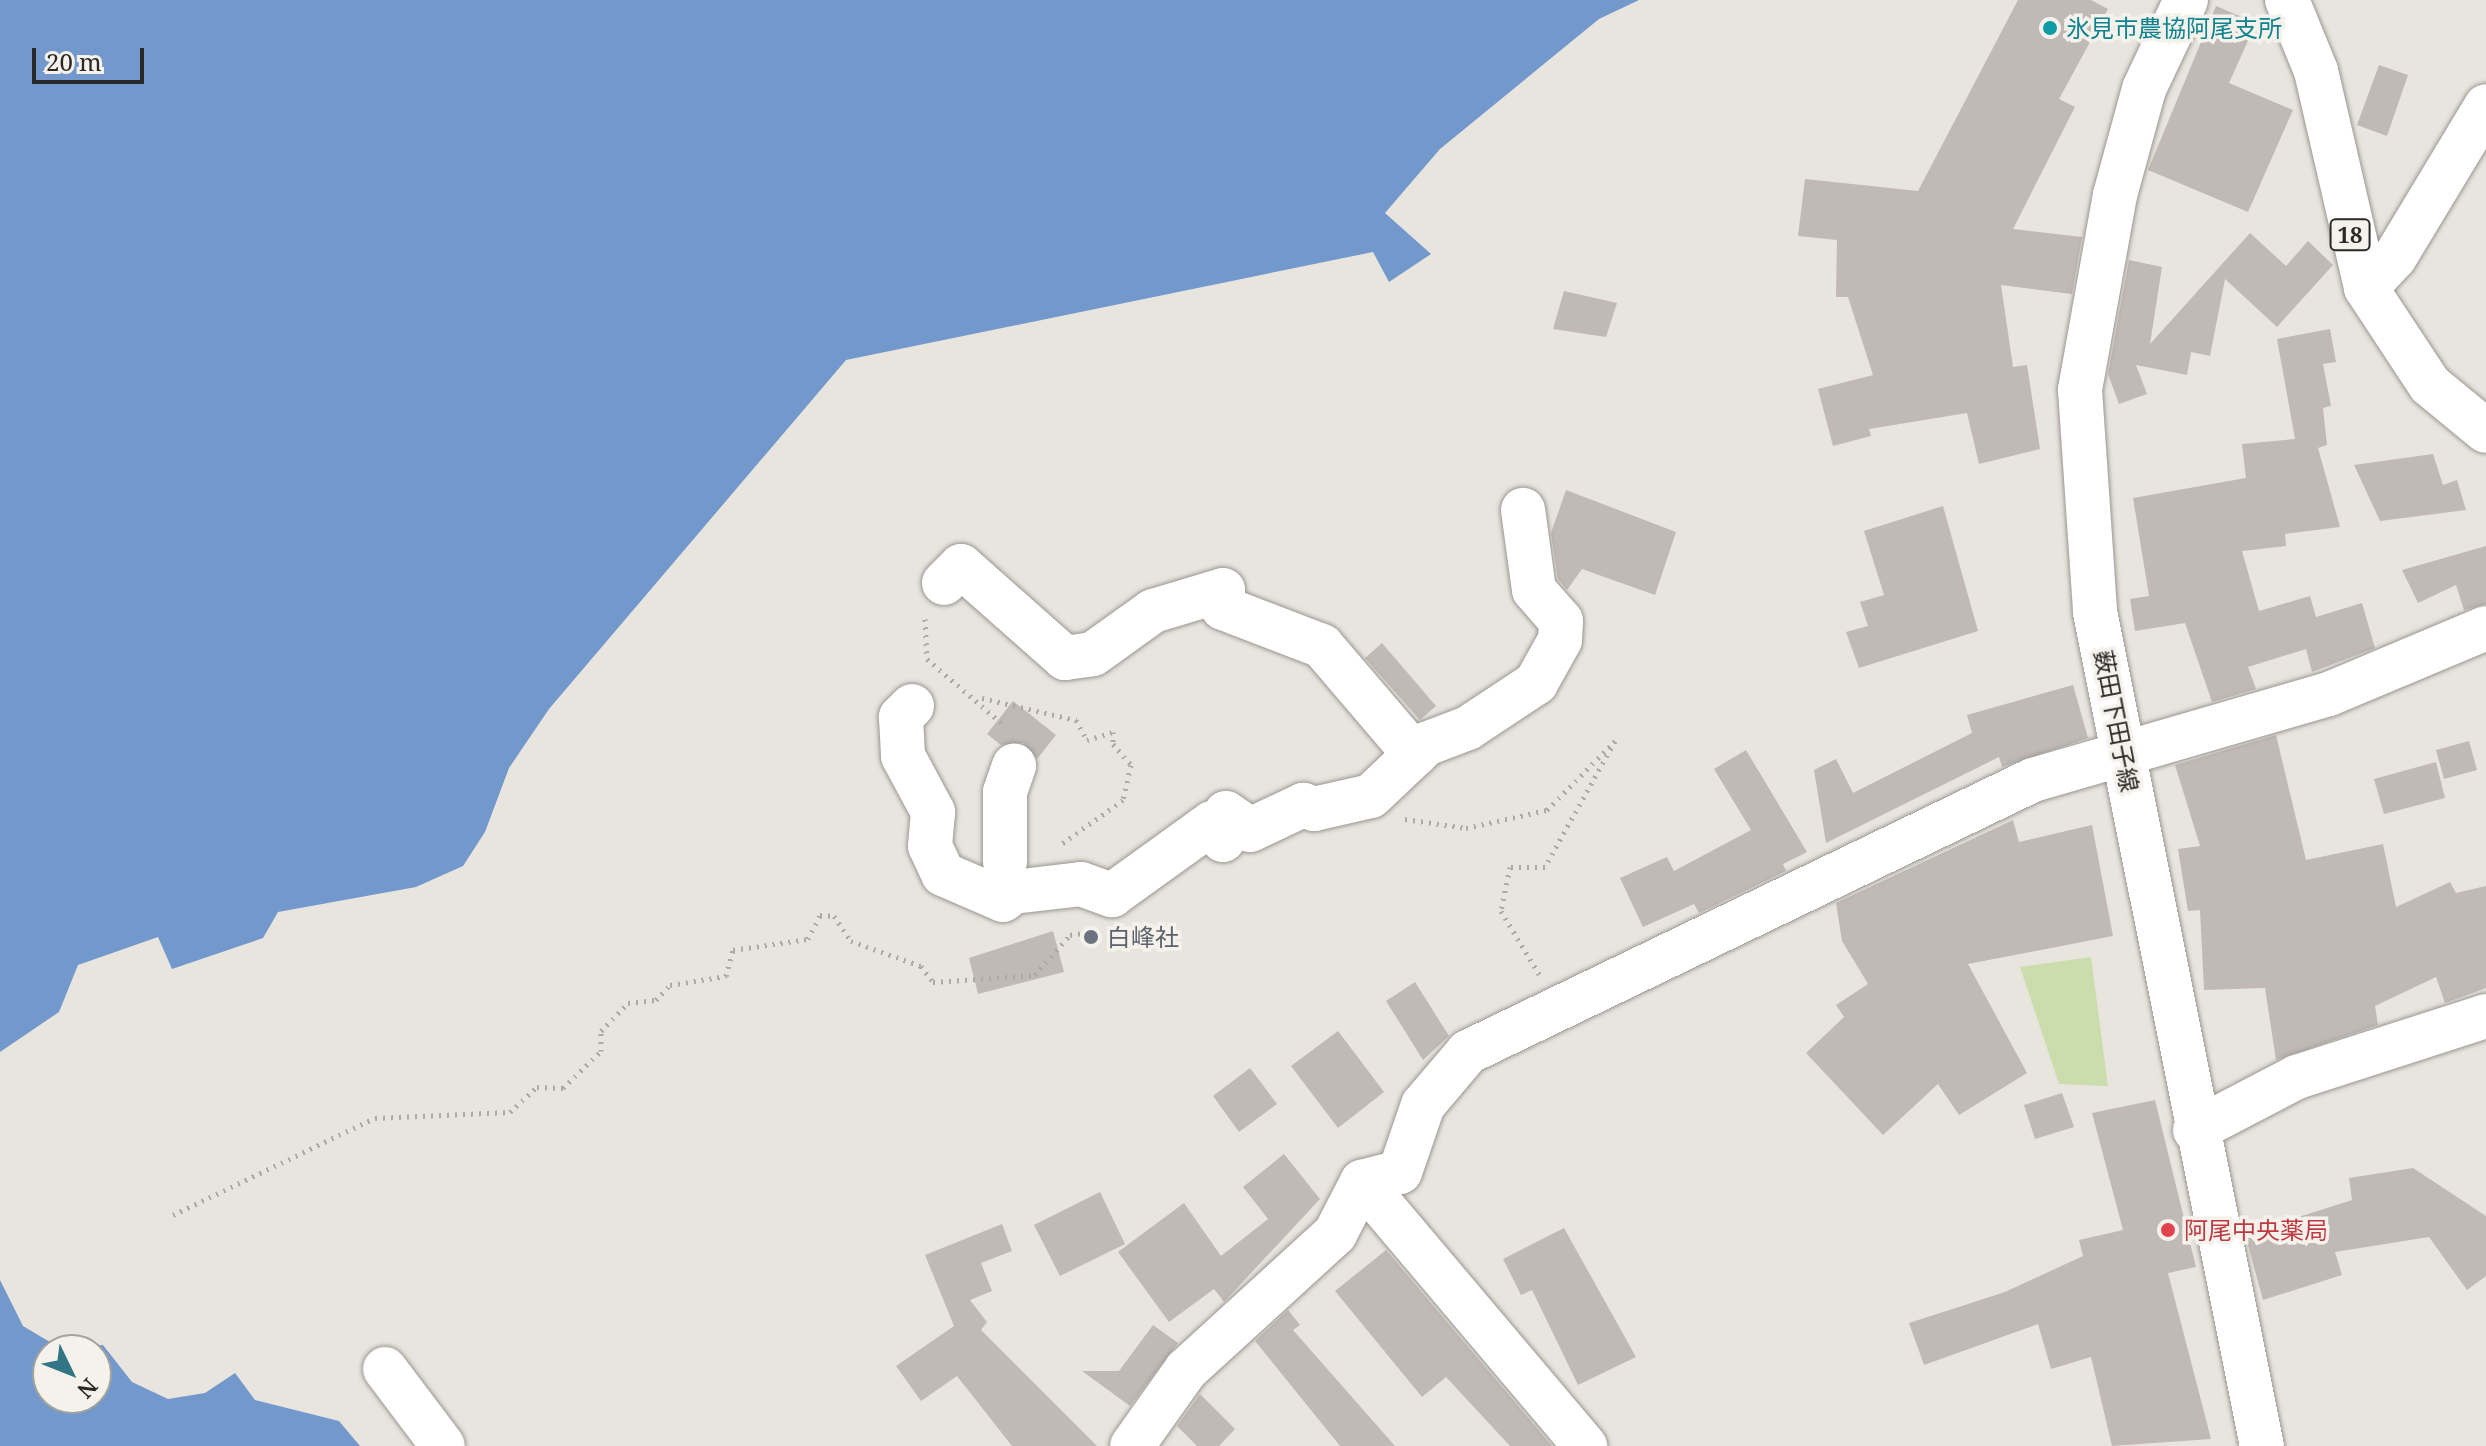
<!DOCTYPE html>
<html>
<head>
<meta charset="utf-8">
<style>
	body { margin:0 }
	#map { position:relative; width:2486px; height:1446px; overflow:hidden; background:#e8e5df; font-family:"Noto Serif","Noto Sans JP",serif }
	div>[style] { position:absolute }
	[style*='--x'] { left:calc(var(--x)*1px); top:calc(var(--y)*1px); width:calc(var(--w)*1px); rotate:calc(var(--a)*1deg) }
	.green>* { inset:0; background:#cbddac }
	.water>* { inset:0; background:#7398cc }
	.building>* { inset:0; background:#c0b9b6 }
	.path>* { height:5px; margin-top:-2.5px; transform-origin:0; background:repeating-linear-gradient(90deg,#adaaa6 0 2px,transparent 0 8px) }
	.roads { filter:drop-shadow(0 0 2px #9a9791) drop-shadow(0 0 2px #9a9791) }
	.minor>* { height:44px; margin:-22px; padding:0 22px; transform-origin:22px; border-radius:22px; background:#fff }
	.major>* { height:44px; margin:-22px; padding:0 22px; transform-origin:22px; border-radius:22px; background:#fff }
	.dots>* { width:22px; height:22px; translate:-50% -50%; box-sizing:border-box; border:4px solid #f5f2ec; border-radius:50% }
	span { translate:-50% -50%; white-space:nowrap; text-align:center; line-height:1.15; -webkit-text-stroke:7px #f5f2ec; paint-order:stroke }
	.shield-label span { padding:2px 6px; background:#f5f2ec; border:2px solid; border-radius:6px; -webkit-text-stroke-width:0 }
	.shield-label { font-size:22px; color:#2a2927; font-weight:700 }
	.culture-label { font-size:24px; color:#0d838f }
	.left { translate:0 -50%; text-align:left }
	.street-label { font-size:24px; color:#2a2927 }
	.worship-label { font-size:24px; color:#5b616d }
	.health-label { font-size:24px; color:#be3a42 }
	.north { position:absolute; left:32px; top:1334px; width:80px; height:80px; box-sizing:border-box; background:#f5f2ec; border:2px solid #a4a29d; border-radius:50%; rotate:133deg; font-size:22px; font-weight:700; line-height:32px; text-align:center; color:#2a2927 }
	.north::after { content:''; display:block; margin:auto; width:28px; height:36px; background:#327686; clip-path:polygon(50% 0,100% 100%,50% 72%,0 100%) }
	.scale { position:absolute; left:32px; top:48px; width:112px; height:36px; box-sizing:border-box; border:4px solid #2a2927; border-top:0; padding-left:10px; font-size:24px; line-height:28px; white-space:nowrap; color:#2a2927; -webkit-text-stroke:6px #f5f2ec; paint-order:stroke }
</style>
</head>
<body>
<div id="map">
	<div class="green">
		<div style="clip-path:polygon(2091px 957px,2108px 1086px,2059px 1084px,2020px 967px)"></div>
	</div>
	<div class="water">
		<div style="clip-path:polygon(0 0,1639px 0,1599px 19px,1440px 149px,1385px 213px,1431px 254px,1389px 282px,1373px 252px,846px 360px,549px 709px,509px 768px,485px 832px,463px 866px,416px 887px,278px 912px,263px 938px,172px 969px,158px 937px,78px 965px,59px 1012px,0 1052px)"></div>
		<div style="clip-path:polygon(evenodd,0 1280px,23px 1326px,60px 1348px,103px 1345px,132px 1382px,168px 1399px,205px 1393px,235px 1373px,255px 1400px,339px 1421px,360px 1446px,0 1446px,0 1280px,48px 1350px,96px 1350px,96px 1398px,48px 1398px,48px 1350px)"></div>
	</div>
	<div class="building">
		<div style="clip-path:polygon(2018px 0,2091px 0,2108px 9px,2059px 99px,2075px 107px,2013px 229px,2082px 237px,2072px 294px,2001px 285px,2013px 367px,2027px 365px,2040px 449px,1979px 464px,1967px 413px,1869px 429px,1871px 436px,1833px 446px,1818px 389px,1873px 375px,1848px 297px,1836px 297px,1837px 240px,1798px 236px,1805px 179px,1918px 191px)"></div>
		<div style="clip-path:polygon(2216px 6px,2256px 23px,2229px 83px,2293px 110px,2248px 212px,2148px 170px)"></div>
		<div style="clip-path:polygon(2379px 65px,2408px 75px,2387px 136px,2357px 125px)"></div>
		<div style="clip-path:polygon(2250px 233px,2286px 266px,2308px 241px,2333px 265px,2277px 327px,2225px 279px,2210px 356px,2191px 352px,2187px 375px,2136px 365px,2147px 394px,2119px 404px,2108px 374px,2129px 260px,2162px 267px,2150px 344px)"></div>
		<div style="clip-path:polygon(1564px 291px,1617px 303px,1606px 337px,1553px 329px)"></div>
		<div style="clip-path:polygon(2330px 329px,2336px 362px,2323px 364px,2331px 406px,2323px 408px,2327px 445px,2318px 448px,2340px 527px,2285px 534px,2286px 546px,2242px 551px,2259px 611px,2310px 596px,2316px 617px,2362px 603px,2375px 648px,2312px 672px,2306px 649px,2248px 667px,2256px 689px,2212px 702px,2185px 623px,2135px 631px,2130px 599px,2149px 596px,2133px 498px,2246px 478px,2242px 444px,2295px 439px,2277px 339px)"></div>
		<div style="clip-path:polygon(2433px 454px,2443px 485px,2457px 480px,2466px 510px,2380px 521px,2354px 465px)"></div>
		<div style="clip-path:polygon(1566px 490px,1676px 532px,1655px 595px,1582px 569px,1567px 590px,1558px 579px,1551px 533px)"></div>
		<div style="clip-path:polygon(1943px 506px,1978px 631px,1859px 668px,1846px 632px,1868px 626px,1860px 602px,1884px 595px,1864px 531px)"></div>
		<div style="clip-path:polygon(2486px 546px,2486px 604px,2464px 610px,2456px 585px,2418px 603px,2402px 570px)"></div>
		<div style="clip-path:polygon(1382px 643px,1436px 706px,1420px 720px,1365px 658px)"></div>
		<div style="clip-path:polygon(2073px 685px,2088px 738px,2002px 767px,1999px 757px,1826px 843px,1814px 770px,1836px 759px,1853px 793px,1972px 733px,1967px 715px)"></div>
		<div style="clip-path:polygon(1013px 701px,1056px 735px,1037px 759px,1023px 743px,1001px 745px,987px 734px)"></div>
		<div style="clip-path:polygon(2276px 735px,2306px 860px,2383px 844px,2396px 907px,2450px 882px,2456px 893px,2486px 886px,2486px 988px,2445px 1003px,2436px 977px,2375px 1006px,2378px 1025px,2276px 1060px,2265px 988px,2204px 990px,2200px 910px,2188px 911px,2178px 849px,2200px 846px,2175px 765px)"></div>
		<div style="clip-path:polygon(2469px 741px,2477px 770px,2444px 779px,2436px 750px)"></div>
		<div style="clip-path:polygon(1746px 750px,1807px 852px,1783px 864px,1786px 871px,1699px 913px,1694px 904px,1643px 927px,1620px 878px,1667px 857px,1674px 871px,1751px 830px,1714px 769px)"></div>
		<div style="clip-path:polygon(2436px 762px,2445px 798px,2384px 814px,2374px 779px)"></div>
		<div style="clip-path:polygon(2013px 820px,2019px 842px,2092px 825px,2113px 936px,1968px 964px,2027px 1073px,1959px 1115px,1938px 1084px,1883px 1135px,1806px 1053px,1844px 1017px,1836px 1005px,1868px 984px,1842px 941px,1836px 903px)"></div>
		<div style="clip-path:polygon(1053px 931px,1064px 972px,978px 994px,969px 958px)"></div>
		<div style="clip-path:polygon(1415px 982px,1449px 1036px,1423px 1060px,1386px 1001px)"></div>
		<div style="clip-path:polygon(1338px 1031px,1384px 1092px,1338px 1128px,1291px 1066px)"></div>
		<div style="clip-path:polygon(1250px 1068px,1277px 1104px,1239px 1132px,1213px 1096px)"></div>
		<div style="clip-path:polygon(2062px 1093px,2074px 1127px,2035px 1139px,2024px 1105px)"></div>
		<div style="clip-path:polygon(2155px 1100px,2196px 1267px,2168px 1273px,2211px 1439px,2112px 1446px,2091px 1357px,2051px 1369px,2038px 1324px,1924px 1365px,1909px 1323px,2005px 1292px,2083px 1256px,2079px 1240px,2123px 1230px,2092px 1113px)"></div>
		<div style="clip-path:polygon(1284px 1154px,1320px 1199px,1224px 1302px,1214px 1289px,1169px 1322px,1118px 1252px,1184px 1203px,1221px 1256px,1268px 1219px,1243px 1187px)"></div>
		<div style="clip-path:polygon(2413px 1168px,2486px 1216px,2486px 1276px,2467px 1290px,2429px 1237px,2335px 1252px,2342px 1275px,2263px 1300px,2245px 1234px,2352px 1200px,2349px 1178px)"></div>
		<div style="clip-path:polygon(1100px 1192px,1125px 1244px,1060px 1276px,1034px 1225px)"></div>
		<div style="clip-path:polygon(1002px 1224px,1012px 1251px,981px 1263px,992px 1291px,970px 1300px,987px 1322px,981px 1330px,1097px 1446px,1012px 1446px,957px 1376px,921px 1401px,896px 1366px,954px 1326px,925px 1255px)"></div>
		<div style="clip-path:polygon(1564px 1228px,1636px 1357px,1578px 1385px,1532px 1290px,1521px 1295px,1503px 1259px)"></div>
		<div style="clip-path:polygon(1386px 1250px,1552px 1446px,1510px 1446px,1446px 1377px,1422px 1397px,1335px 1291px)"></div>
		<div style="clip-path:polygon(1288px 1310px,1300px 1325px,1293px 1330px,1395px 1446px,1340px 1446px,1255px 1341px)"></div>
		<div style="clip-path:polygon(1153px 1325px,1178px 1343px,1130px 1406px,1082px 1371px,1119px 1371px)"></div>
		<div style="clip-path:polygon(1200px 1394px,1235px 1429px,1219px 1446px,1197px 1446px,1177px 1426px)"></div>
	</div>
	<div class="path">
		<div style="--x:925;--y:619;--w:40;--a:87.1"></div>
		<div style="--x:927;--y:659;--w:103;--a:40.7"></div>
		<div style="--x:982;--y:698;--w:97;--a:13.2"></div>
		<div style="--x:1076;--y:720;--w:23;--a:61"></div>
		<div style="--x:1087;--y:740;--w:27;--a:-17"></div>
		<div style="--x:1113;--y:732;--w:12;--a:90"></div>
		<div style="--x:1113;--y:744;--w:28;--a:49"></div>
		<div style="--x:1131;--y:765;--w:36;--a:103"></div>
		<div style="--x:1123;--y:800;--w:77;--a:144.5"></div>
		<div style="--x:1405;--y:819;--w:62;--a:8.4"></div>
		<div style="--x:1466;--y:828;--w:83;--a:-12.5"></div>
		<div style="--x:1547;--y:810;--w:97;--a:-45.4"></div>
		<div style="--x:1615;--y:741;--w:144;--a:119.1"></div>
		<div style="--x:1545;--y:867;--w:35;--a:180"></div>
		<div style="--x:1510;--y:867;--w:45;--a:101.6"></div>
		<div style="--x:1501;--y:911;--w:74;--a:58.9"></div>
		<div style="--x:173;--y:1215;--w:224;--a:-25.7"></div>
		<div style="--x:375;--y:1118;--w:135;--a:-2.5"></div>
		<div style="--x:510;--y:1112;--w:37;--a:-43"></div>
		<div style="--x:537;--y:1087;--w:26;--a:2"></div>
		<div style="--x:563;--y:1088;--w:53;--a:-44.2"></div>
		<div style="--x:601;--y:1051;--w:20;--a:-90"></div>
		<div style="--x:601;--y:1031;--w:39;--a:-46"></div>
		<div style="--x:628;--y:1003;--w:28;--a:-6"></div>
		<div style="--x:656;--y:1000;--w:21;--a:-47"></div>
		<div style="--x:670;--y:985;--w:57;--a:-9.1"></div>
		<div style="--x:726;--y:976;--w:27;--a:-75"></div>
		<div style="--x:733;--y:950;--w:76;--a:-8.3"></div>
		<div style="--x:808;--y:939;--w:27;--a:-63"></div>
		<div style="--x:820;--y:915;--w:14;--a:4"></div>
		<div style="--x:834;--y:916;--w:30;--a:56"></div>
		<div style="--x:851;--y:941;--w:74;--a:19.7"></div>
		<div style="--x:921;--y:966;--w:20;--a:53"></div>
		<div style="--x:933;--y:982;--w:102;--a:-3.9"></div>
		<div style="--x:1035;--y:975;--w:53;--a:-48.8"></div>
		<div style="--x:1070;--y:935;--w:20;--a:-9"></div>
	</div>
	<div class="roads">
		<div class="minor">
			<div style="--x:2366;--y:288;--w:42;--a:-46.9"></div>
			<div style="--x:2395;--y:257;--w:176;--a:-58.9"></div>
			<div style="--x:944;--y:583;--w:24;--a:-45"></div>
			<div style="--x:961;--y:566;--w:139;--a:41.5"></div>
			<div style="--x:1065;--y:658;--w:28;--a:-8"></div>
			<div style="--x:1093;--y:654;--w:74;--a:-35.6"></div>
			<div style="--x:1153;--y:611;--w:73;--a:-16.7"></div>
			<div style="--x:1223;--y:590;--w:18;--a:90"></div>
			<div style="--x:1223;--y:608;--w:106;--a:21"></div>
			<div style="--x:1322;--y:646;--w:143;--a:49.5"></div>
			<div style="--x:912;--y:706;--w:16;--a:135"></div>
			<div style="--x:901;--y:717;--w:39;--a:87"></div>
			<div style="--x:903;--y:756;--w:64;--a:61.8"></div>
			<div style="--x:933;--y:812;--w:34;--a:95"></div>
			<div style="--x:930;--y:846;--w:31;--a:65"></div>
			<div style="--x:943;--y:874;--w:65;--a:23.4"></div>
			<div style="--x:1003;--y:900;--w:13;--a:-39"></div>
			<div style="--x:1013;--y:892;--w:68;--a:-6.7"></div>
			<div style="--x:1081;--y:884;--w:33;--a:20"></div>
			<div style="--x:1112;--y:895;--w:123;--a:-35.8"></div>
			<div style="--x:1212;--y:823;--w:20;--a:57"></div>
			<div style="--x:1223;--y:840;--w:27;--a:-84"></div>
			<div style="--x:1226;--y:813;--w:29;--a:35"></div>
			<div style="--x:1250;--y:830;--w:59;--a:-25.3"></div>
			<div style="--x:1303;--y:805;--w:12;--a:20"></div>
			<div style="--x:1314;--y:809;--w:58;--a:-12.8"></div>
			<div style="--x:1371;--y:796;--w:76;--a:-43.4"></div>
			<div style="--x:1426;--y:744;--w:45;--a:-20.9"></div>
			<div style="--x:1468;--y:728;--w:82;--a:-33.5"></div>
			<div style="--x:1536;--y:683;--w:49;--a:-60.8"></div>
			<div style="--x:1560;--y:640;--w:19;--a:-87"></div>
			<div style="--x:1561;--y:621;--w:41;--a:-131.1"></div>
			<div style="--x:1534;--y:590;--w:81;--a:-97.8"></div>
			<div style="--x:1005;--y:862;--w:70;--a:-90"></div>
			<div style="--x:1005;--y:792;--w:28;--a:-71"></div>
			<div style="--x:2195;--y:1130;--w:115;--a:-27.5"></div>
			<div style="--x:2297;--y:1077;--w:199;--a:-17.9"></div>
			<div style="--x:1362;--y:1182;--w:346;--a:49.8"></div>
			<div style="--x:385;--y:1369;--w:96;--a:53"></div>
			<div style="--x:1132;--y:1446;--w:93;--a:-54.6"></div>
			<div style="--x:1186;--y:1370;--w:202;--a:-42.4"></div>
			<div style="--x:1335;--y:1234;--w:59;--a:-62.6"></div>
			<div style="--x:1362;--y:1182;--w:39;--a:-15"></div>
			<div style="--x:1400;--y:1172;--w:71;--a:-71.1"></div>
			<div style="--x:1423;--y:1105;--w:70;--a:-49.7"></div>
			<div style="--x:1468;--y:1052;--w:627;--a:-25.71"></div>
			<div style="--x:2033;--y:780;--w:308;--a:-16.2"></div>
			<div style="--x:2329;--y:694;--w:170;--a:-22.8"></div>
		</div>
		<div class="major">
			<div style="--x:2186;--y:0;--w:98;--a:115.3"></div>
			<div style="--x:2144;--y:89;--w:110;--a:105.3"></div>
			<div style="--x:2115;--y:195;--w:198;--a:100.2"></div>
			<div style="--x:2080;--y:390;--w:223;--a:86.1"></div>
			<div style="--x:2095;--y:612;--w:851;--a:78.68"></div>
			<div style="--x:2287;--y:0;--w:77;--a:67.8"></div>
			<div style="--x:2316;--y:71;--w:223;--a:77"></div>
			<div style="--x:2366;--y:288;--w:116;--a:56.6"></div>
			<div style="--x:2430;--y:385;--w:72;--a:39.4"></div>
		</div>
	</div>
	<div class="dots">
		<div style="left:2050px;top:28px;background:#0f9aa8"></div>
		<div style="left:1091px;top:937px;background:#6b7280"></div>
		<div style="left:2168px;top:1230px;background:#e0444e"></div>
	</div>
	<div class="shield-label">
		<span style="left:2350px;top:235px">18</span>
	</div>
	<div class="culture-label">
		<span class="left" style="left:2066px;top:28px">氷見市農協阿尾支所</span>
	</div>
	<div class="street-label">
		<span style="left:2117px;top:721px;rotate:79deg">薮田下田子線</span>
	</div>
	<div class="worship-label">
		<span class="left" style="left:1107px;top:937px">白峰社</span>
	</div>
	<div class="health-label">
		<span class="left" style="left:2184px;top:1230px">阿尾中央薬局</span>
	</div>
	<div class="north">N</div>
	<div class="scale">20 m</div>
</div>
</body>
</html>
